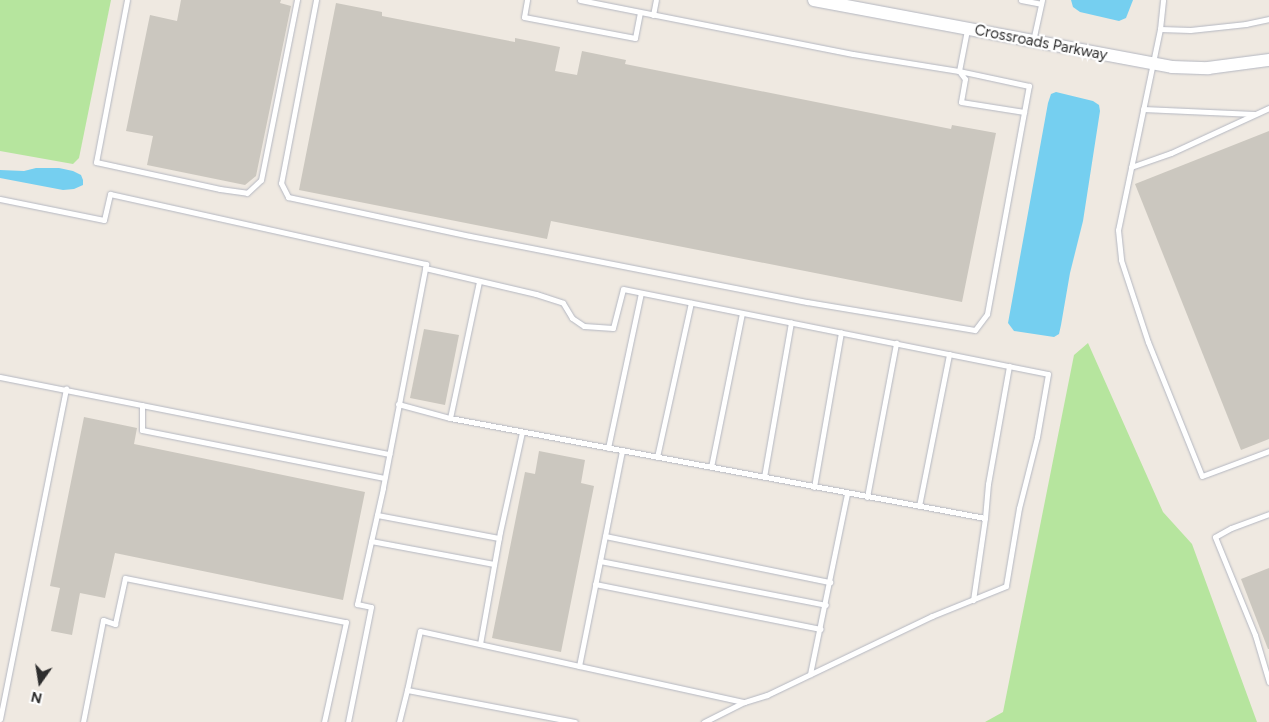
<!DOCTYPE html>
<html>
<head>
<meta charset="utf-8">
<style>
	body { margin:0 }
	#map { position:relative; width:1269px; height:722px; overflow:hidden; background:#efe9e1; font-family:Figtree,sans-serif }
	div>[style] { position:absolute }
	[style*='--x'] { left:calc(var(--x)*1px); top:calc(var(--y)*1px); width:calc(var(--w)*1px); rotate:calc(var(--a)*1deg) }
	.green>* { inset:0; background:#b6e59e }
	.water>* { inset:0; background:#75cff0 }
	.building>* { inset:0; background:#cbc7bf }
	.roads { filter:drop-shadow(0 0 1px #b4b7c1) drop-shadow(0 0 1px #b4b7c1) }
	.service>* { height:5px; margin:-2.5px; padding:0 2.5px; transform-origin:2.5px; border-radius:2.5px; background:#fff }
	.tertiary>* { height:12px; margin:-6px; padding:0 6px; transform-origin:6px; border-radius:6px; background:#fff }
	span { translate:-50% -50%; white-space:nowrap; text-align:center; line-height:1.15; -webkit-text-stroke:4.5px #fff; paint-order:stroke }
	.street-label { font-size:15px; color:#2e2e2e }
	.north { position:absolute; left:15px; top:657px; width:50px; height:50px; -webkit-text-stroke:4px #fff; paint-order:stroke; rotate:193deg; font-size:14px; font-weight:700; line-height:20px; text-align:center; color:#2e2e2e }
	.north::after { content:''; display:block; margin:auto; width:18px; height:22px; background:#2e2e2e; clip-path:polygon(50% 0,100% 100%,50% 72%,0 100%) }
</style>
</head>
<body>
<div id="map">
	<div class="green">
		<div style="clip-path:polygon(0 0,111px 0,79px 158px,73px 164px,0 151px)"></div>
		<div style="clip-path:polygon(1088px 343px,1163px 512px,1192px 544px,1257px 722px,985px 722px,1003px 712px,1074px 355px)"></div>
	</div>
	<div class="water">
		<div style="clip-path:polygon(1071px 0,1133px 0,1126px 18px,1119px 21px,1080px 12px,1073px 7px)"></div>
		<div style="clip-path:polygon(1056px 92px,1093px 101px,1099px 105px,1100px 111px,1083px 221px,1070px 273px,1061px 325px,1059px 334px,1054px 337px,1014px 331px,1008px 323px,1048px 103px,1051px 94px)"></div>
		<div style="clip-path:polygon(36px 168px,59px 168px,73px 171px,81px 175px,83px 180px,83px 185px,74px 189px,63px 190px,0 178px,0 170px,24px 171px)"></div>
	</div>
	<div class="building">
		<div style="clip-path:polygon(181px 0,281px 0,280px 3px,291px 6px,256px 176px,245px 185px,147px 165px,153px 136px,126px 131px,150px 15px,177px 21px)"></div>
		<div style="clip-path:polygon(336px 3px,382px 12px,382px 16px,515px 42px,515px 38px,560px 47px,555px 71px,577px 75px,582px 51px,626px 60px,625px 64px,951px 129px,952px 125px,996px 133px,962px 302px,551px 221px,547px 239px,299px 190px)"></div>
		<div style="clip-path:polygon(1269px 131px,1269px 439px,1241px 450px,1135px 184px)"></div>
		<div style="clip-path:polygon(424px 329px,459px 335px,445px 405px,410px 398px)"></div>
		<div style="clip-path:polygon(84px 417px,137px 428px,134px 444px,365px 492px,343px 600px,115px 553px,105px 598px,80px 593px,72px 635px,51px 631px,60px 588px,50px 586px)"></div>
		<div style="clip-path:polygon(539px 451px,585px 460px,581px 483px,594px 486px,561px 652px,492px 638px,525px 472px,535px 474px)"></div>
		<div style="clip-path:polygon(1269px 568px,1269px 649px,1268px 649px,1241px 579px)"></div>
	</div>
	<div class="roads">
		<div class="service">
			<div style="--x:127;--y:0;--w:165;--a:100.8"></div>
			<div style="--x:96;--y:162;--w:127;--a:12.3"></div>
			<div style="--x:220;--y:189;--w:27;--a:8"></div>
			<div style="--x:247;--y:193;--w:19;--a:-43"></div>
			<div style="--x:261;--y:180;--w:184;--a:-78.7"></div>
			<div style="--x:316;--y:0;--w:186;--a:100.8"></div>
			<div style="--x:281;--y:183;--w:16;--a:63"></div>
			<div style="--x:288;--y:197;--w:186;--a:12.1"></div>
			<div style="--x:470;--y:236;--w:343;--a:11.1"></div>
			<div style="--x:807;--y:302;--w:170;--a:9.5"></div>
			<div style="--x:975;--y:330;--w:20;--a:-53"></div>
			<div style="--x:987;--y:314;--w:232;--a:-79.6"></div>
			<div style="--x:1029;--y:86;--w:72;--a:-167.9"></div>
			<div style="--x:959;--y:71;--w:42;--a:-79"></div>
			<div style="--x:527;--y:0;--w:17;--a:100"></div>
			<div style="--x:524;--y:17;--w:113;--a:10.7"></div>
			<div style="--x:635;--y:38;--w:26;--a:-79"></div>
			<div style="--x:580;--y:0;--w:278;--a:11.2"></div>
			<div style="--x:853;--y:54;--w:107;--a:9.1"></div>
			<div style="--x:959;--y:71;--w:10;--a:53"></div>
			<div style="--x:965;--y:79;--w:23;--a:100"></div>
			<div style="--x:961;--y:102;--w:64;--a:9"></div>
			<div style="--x:1021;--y:0;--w:20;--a:11"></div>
			<div style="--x:653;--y:15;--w:15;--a:-79"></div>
			<div style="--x:1269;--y:19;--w:24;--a:168"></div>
			<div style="--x:1246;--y:24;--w:56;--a:173.9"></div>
			<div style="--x:1190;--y:30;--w:30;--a:-178"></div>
			<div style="--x:1160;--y:29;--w:205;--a:101.8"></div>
			<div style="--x:1118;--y:230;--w:30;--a:84"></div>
			<div style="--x:1121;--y:260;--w:86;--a:71.8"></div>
			<div style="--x:1148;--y:342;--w:144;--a:68.1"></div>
			<div style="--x:1202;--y:476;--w:72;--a:-20.5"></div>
			<div style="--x:1160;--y:29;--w:29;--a:-84"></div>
			<div style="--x:1033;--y:41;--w:42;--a:-77.6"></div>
			<div style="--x:1143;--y:109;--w:111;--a:2.6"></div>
			<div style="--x:1131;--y:167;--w:42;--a:-19.3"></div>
			<div style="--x:1171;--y:153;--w:108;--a:-24.7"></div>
			<div style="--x:0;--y:199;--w:106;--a:11.4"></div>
			<div style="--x:104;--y:220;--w:27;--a:-77"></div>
			<div style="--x:110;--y:194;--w:324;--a:12.5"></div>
			<div style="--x:426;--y:264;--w:228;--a:100.9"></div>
			<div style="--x:383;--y:488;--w:119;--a:102.6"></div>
			<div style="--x:357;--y:604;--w:14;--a:12"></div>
			<div style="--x:371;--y:607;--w:117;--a:101.3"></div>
			<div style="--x:425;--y:268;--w:114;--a:13.2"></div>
			<div style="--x:536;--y:294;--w:28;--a:18"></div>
			<div style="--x:563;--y:303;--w:17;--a:59"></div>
			<div style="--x:572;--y:318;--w:14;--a:34"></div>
			<div style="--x:584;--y:326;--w:29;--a:4"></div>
			<div style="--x:613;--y:328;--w:40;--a:-75.6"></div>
			<div style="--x:623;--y:289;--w:433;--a:11.3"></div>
			<div style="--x:1048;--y:374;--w:64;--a:99.9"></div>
			<div style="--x:1037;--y:437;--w:73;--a:104.2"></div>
			<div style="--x:1019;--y:508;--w:79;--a:99.5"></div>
			<div style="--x:1006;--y:586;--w:80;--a:157.9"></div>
			<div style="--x:932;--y:616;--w:183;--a:154.4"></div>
			<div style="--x:767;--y:695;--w:24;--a:163"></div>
			<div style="--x:0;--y:377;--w:397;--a:11.2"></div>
			<div style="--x:398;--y:404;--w:54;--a:15.1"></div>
			<div style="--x:450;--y:418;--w:140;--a:-78"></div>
			<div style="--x:142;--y:405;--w:25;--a:90"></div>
			<div style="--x:142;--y:430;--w:247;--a:11.2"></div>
			<div style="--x:450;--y:418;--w:544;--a:10.59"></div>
			<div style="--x:985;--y:518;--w:83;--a:98.3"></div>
			<div style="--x:608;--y:448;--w:158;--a:-78"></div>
			<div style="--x:657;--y:457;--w:158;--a:-77.6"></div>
			<div style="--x:711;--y:467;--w:157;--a:-78.6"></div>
			<div style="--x:764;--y:477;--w:157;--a:-80.1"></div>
			<div style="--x:814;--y:487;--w:157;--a:-80.1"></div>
			<div style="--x:867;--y:497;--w:157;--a:-79.3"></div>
			<div style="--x:919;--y:506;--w:155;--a:-78.8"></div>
			<div style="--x:1269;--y:514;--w:40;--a:159.8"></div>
			<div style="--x:1231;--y:528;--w:18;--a:151"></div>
			<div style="--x:1215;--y:537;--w:106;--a:67.8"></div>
			<div style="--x:1255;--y:635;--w:49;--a:73.4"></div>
			<div style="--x:377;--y:515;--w:124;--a:10.7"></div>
			<div style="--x:985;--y:518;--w:34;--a:-85"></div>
			<div style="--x:988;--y:484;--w:120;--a:-79.9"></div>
			<div style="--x:605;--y:536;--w:230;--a:11.6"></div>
			<div style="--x:371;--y:541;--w:125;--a:10.6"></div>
			<div style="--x:600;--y:561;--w:230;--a:11"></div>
			<div style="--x:595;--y:584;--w:230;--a:11.3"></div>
			<div style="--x:480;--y:644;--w:114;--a:-79.9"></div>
			<div style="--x:500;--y:532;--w:102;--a:-77.6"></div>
			<div style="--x:579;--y:666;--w:220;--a:-78.7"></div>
			<div style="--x:810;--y:674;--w:185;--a:-78.4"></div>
			<div style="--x:407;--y:690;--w:60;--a:-77.6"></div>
			<div style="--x:420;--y:631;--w:332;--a:12.4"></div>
			<div style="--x:744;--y:702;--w:45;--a:153.4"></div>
			<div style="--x:0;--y:719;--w:337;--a:-78.7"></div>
			<div style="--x:83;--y:722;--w:104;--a:-78.9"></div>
			<div style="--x:103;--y:620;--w:13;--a:18"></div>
			<div style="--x:115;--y:624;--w:47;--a:-77.7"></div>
			<div style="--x:125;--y:578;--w:225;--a:11.3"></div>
			<div style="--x:346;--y:622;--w:102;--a:102.4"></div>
			<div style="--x:399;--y:722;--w:33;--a:-76"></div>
			<div style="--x:407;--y:690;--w:171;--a:10.8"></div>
		</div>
		<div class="tertiary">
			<div style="--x:814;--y:0;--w:364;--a:10.6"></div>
			<div style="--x:1172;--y:67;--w:36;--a:2"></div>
			<div style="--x:1208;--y:68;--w:62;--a:-7.5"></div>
		</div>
	</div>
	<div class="street-label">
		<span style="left:1041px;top:43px;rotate:11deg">Crossroads Parkway</span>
	</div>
	<div class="north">N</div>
</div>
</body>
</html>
